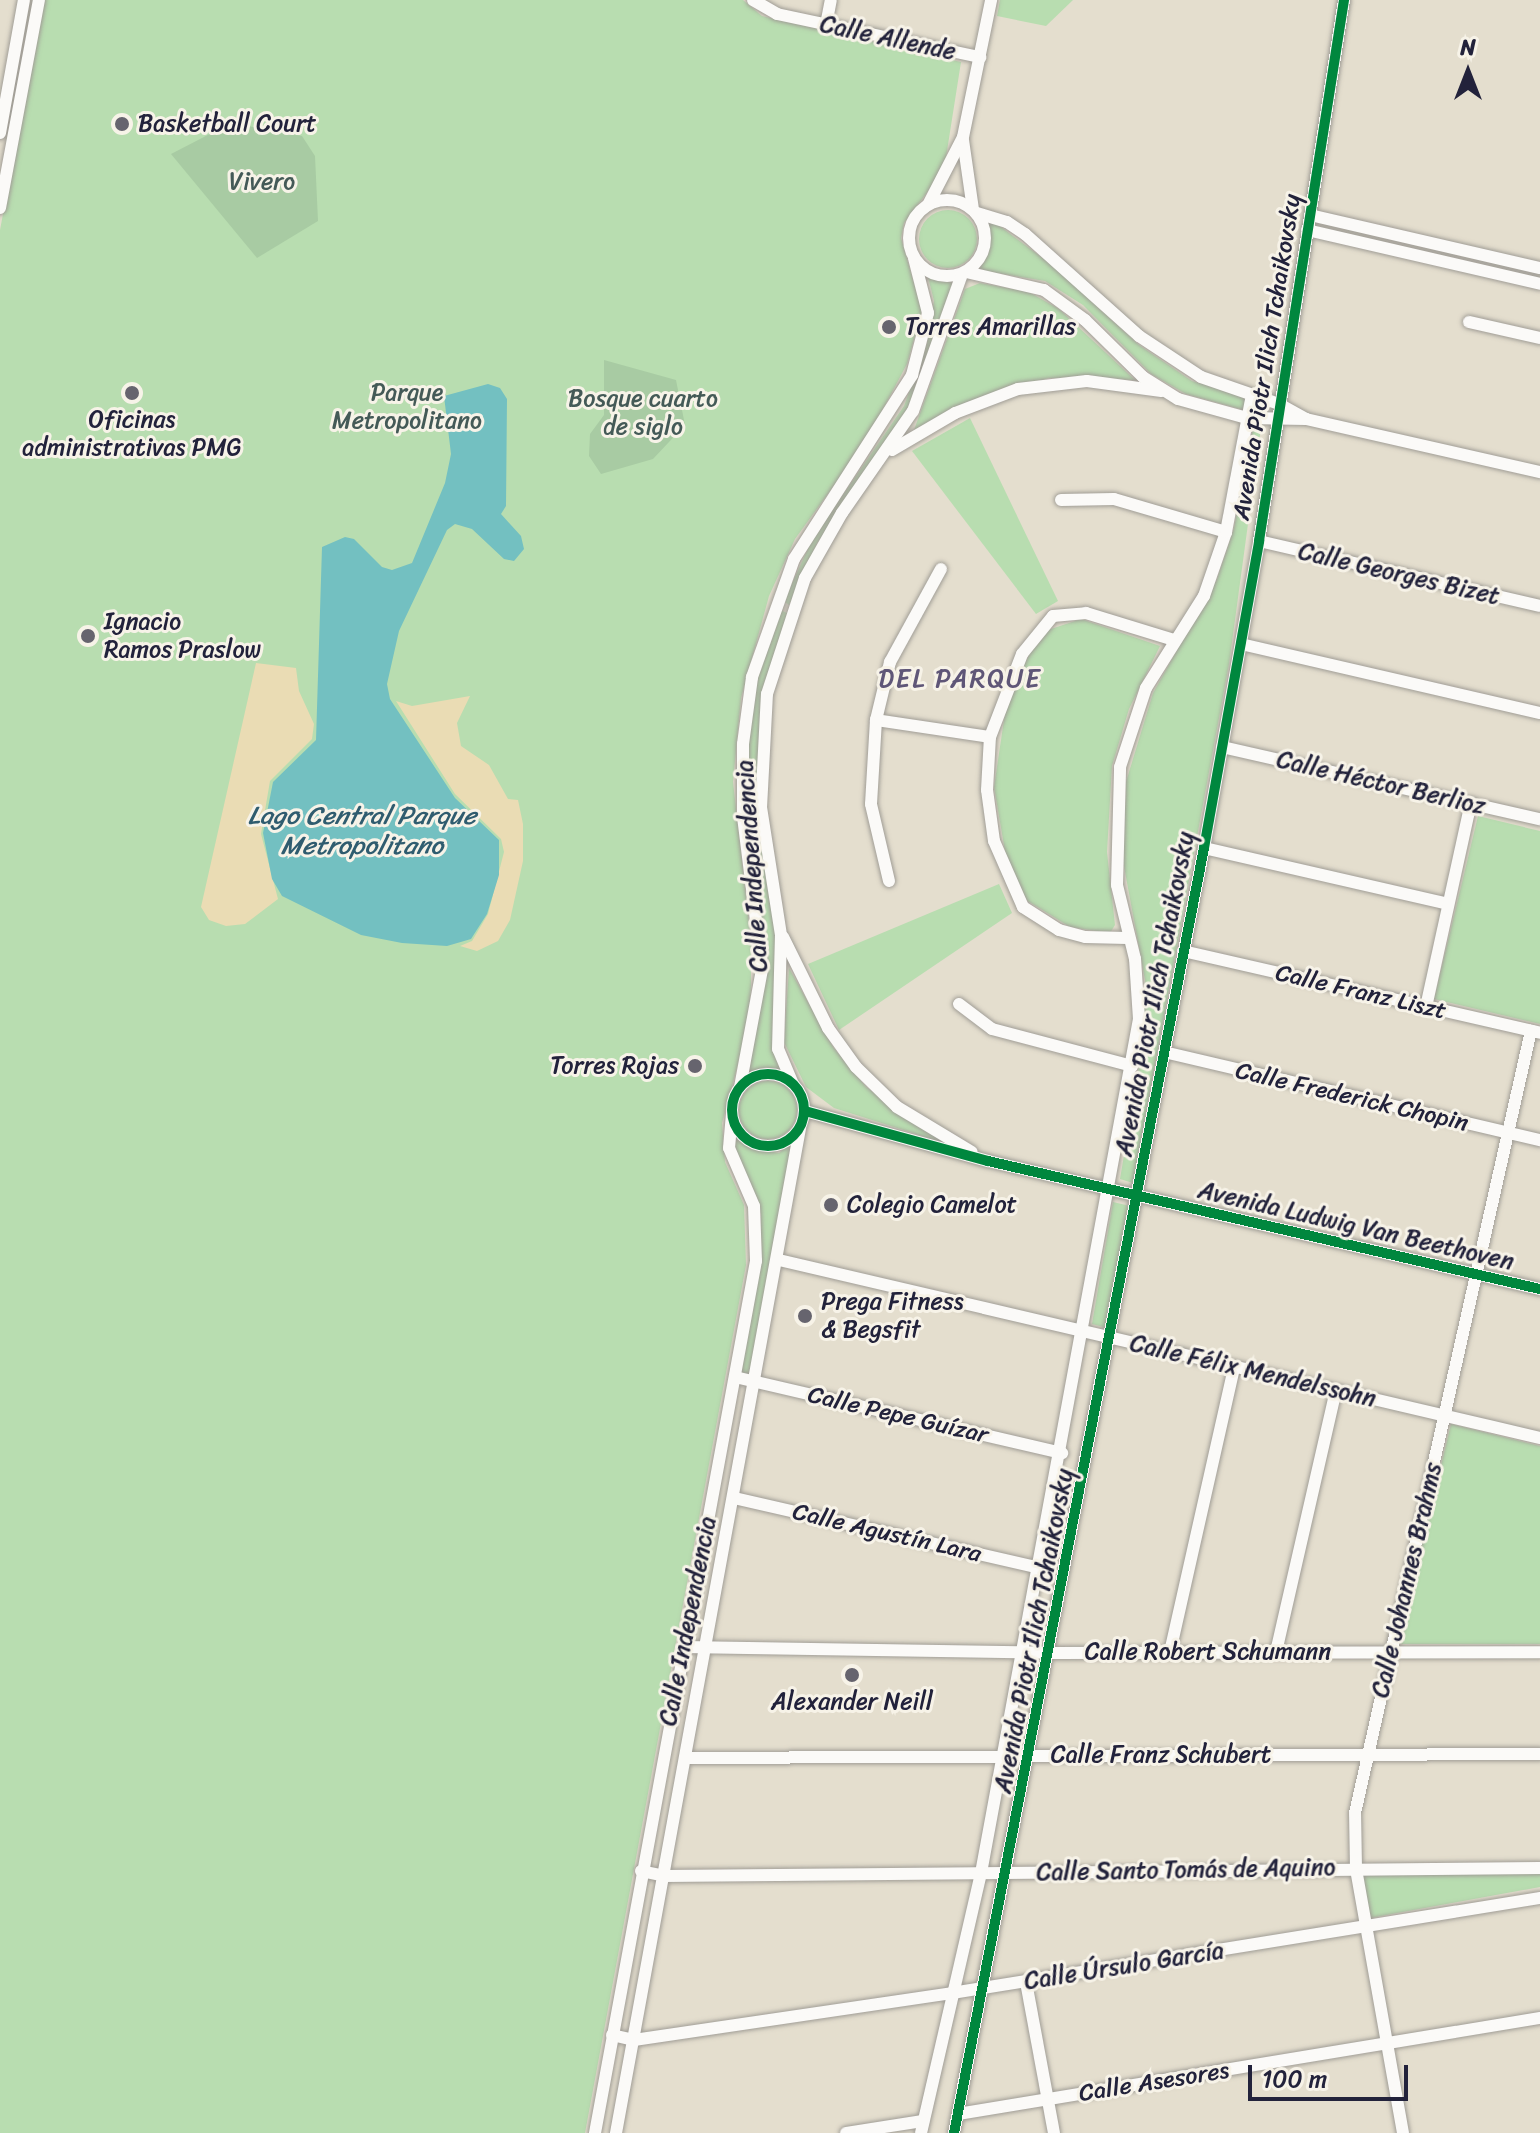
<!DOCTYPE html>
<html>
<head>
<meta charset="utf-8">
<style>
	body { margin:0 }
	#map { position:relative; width:1540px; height:2133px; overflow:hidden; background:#e4dece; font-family:Sriracha,sans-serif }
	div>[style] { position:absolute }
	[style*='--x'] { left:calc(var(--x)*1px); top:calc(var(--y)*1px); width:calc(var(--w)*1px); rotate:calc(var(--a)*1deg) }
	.green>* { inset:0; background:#b8ddb0 }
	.round { border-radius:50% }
	.forest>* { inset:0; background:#a8cba3 }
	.sand>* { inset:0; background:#eadcb4 }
	.water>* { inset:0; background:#73c0c1 }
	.roads { filter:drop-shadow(0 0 2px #a09d96) drop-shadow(0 0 2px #a09d96) }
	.minor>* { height:12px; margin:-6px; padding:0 6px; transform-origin:6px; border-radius:6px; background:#fbfaf8 }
	.minor>.ring { margin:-6px; padding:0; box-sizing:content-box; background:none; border:12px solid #fbfaf8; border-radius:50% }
	.cycleway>* { height:10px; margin:-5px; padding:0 5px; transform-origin:5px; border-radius:5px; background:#00873e }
	.cycleway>.ring { margin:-5px; padding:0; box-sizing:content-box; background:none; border:10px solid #00873e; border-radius:50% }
	.dots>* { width:22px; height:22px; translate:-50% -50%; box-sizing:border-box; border:4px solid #f7f3e8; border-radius:50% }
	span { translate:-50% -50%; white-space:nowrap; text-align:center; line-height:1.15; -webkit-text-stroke:6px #f7f3e8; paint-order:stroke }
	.street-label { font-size:24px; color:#22223b }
	.poi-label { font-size:24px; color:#22223b }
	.left { translate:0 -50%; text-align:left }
	.right { translate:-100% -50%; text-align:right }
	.park-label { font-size:24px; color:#445a57 }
	.neighbourhood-label { font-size:26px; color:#5f5677; letter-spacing:2px }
	.water-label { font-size:26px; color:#2f5c6f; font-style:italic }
	.north { position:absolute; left:1428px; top:32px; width:80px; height:80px; -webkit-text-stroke:6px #f7f3e8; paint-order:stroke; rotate:0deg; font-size:22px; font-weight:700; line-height:32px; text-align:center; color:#22223b }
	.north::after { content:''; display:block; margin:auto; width:28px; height:36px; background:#22223b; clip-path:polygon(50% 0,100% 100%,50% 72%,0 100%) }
	.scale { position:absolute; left:1248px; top:2065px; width:160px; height:36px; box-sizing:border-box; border:4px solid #22223b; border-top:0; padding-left:10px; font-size:24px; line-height:28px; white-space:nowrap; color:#22223b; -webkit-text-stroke:6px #f7f3e8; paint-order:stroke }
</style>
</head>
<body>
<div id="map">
	<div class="green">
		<div style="clip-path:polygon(43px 0,743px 0,762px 16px,961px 62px,944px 170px,904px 223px,901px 238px,922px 311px,907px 364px,865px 443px,795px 539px,769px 596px,741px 698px,733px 782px,751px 940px,751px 985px,748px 1027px,722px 1123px,725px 1162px,744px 1205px,746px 1265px,585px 2133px,0 2133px,0 230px)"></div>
		<div style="clip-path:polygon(1000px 0,1073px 0,1046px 26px,997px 16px)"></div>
		<div class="round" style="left:919px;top:210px;width:58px;height:58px"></div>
		<div style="clip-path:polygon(989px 218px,1052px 265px,1139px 345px,1192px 381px,1246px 396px,1244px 410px,1186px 394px,1151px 374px,1083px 305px,1045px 281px,979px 270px,989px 252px)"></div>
		<div style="clip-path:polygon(928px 277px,952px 283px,911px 410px,817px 543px,789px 605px,784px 601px,812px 540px,904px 406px,927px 344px,934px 301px)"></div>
		<div style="clip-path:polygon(980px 283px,1029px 292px,1059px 309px,1135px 380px,1049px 378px,967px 402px,914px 430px,965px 289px)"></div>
		<div style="clip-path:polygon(970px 418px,1058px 601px,1036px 614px,912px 451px)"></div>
		<div style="clip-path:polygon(1253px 427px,1261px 428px,1229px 664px,1133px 1183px,1120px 1179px,1140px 1061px,1145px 980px,1123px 861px,1126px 782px,1153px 693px,1217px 579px,1234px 528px)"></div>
		<div style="clip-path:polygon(776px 608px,787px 613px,763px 704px,757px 769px,777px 935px,782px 1071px,766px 1067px,749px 1073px,764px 972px,745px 771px,750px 704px)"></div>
		<div style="clip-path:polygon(1081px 619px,1160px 646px,1129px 709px,1112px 766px,1107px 852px,1115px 925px,1110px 933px,1070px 927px,1026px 900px,1006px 857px,994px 787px,1007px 700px,1030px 653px,1048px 630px)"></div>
		<div style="clip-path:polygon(1478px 816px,1540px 831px,1540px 1024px,1434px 999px)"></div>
		<div style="clip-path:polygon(999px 884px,1012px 913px,839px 1030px,808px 964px)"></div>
		<div style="clip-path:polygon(789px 968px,833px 1047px,866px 1087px,951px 1145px,834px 1108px,806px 1087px,784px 1042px)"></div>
		<div class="round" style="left:739px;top:1081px;width:58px;height:58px"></div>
		<div style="clip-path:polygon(734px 1137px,756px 1149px,779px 1153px,794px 1140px,753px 1376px,741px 1373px,760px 1268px,761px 1214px,737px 1162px)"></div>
		<div style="clip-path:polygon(1113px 1202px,1130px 1206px,1107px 1328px,1092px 1324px)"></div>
		<div style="clip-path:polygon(1451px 1424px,1540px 1446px,1540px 1644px,1398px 1644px)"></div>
		<div style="clip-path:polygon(1362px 1874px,1540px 1874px,1540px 1887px,1370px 1918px)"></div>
	</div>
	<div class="forest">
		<div style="clip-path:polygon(231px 123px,302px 136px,315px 156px,318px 221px,257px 258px,171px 154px)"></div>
		<div style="clip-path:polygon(604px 360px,676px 380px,685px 425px,653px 459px,601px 474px,589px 456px,590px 434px,604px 415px)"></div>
	</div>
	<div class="sand">
		<div style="clip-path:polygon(256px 663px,296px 668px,299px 691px,314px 724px,312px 739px,270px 781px,261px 834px,278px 899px,245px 924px,226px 926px,209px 920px,201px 907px)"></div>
		<div style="clip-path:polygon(470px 696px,457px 723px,461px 746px,489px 765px,508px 799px,518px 800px,523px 824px,523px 861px,510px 920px,498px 941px,477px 951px,460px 946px,472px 941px,488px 914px,504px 852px,501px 839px,455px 794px,396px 701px,412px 706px)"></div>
	</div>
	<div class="water">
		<div style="clip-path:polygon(488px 384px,500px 388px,507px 399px,506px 506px,501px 514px,521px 536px,524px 549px,514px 561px,504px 559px,472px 529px,455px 524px,447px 530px,399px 631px,387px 684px,390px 699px,455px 798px,499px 840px,499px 875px,487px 914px,471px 939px,447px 946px,402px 943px,361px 935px,282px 896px,272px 879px,263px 833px,273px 782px,316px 740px,322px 547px,345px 537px,354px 539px,382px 567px,392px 570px,412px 563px,445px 483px,451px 454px,444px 396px)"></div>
	</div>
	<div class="roads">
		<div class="minor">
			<div style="--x:753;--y:0;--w:28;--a:30"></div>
			<div style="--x:777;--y:14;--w:208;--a:12"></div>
			<div style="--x:826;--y:25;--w:25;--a:-79"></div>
			<div style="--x:0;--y:133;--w:135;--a:-79.8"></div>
			<div style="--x:963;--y:140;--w:70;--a:81.8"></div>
			<div class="ring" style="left:909px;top:200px;width:64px;height:64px"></div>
			<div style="--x:929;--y:203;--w:74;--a:-62.7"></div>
			<div style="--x:963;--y:137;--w:140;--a:-78.4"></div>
			<div style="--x:0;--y:208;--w:212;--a:-79.4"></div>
			<div style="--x:977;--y:213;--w:31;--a:17"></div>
			<div style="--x:1007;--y:222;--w:22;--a:34"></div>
			<div style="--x:1025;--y:234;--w:153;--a:41.8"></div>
			<div style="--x:1139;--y:336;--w:74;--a:33.5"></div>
			<div style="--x:1201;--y:377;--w:83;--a:19.1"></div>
			<div style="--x:1279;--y:404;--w:31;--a:29"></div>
			<div style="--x:1306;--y:419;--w:240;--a:12.8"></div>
			<div style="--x:1310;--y:215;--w:236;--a:13"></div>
			<div style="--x:1307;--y:230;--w:239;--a:13"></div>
			<div style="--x:966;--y:272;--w:80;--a:13"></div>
			<div style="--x:1044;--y:290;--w:51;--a:36.2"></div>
			<div style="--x:1085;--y:320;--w:81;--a:44.5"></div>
			<div style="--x:1143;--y:377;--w:41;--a:32.2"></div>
			<div style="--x:1178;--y:399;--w:72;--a:15.4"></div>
			<div style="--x:1247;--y:418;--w:59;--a:1"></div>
			<div style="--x:1469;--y:322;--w:73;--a:12.7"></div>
			<div style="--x:892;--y:450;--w:73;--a:-30.4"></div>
			<div style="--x:955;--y:413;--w:67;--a:-20.9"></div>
			<div style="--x:1018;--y:389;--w:69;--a:-6.6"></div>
			<div style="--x:1087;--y:381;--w:75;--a:7.7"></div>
			<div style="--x:1061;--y:500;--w:53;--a:-1.1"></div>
			<div style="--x:1114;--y:499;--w:117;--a:16.4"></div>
			<div style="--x:1259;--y:541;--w:288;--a:13"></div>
			<div style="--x:1241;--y:644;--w:307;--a:13"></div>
			<div style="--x:876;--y:720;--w:115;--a:8.5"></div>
			<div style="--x:1222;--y:747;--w:326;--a:12.8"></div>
			<div style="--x:1204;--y:848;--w:250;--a:12.9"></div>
			<div style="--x:889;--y:881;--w:79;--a:-103.2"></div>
			<div style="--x:871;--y:804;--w:84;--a:-86.6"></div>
			<div style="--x:876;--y:720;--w:60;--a:-76.4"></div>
			<div style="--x:890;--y:662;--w:106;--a:-61.3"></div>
			<div style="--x:783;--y:937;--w:102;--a:63.7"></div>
			<div style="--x:828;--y:1028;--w:48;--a:54.3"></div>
			<div style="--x:856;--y:1067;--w:57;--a:44.3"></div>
			<div style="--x:897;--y:1107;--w:87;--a:31"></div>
			<div style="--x:1127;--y:938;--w:42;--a:-178.6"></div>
			<div style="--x:1085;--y:937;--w:27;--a:-165"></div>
			<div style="--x:1059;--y:930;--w:43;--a:-147.4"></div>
			<div style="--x:1023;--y:907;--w:72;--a:-113.7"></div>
			<div style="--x:994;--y:841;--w:51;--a:-97.8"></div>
			<div style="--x:987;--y:790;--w:53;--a:-86.8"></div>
			<div style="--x:990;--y:737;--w:89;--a:-68.9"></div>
			<div style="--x:1022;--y:654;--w:49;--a:-50.8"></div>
			<div style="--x:1053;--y:616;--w:33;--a:-5"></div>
			<div style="--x:1086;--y:613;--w:92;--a:17.1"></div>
			<div style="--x:1183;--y:951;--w:366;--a:12.9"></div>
			<div style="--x:959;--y:1004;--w:41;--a:37.1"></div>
			<div style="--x:992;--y:1029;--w:145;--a:14.8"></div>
			<div style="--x:1426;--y:1007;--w:209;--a:-77.6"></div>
			<div style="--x:1164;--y:1052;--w:386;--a:13.2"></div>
			<div class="ring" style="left:732px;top:1074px;width:60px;height:60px"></div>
			<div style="--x:793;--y:1084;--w:38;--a:-113"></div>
			<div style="--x:778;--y:1049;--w:114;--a:-88.5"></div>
			<div style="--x:781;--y:935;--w:129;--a:-98.9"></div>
			<div style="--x:761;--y:808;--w:114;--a:-87"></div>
			<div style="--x:767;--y:694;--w:122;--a:-71.9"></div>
			<div style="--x:805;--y:578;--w:75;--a:-60.4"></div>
			<div style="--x:842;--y:513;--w:124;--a:-55.2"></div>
			<div style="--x:913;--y:411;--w:145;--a:-70.3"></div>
			<div style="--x:740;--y:1087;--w:120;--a:-79.4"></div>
			<div style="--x:762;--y:969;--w:154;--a:-97.1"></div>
			<div style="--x:743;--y:816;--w:72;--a:-90"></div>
			<div style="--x:743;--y:744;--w:68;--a:-82.3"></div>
			<div style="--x:752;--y:677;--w:125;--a:-70.4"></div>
			<div style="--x:794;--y:559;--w:219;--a:-57.3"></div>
			<div style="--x:912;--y:375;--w:64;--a:-75.5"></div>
			<div style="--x:928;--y:313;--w:57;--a:-104.3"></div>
			<div style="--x:805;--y:1111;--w:190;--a:15.3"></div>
			<div style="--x:988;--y:1161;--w:567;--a:13.06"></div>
			<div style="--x:779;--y:1260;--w:782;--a:13.16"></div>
			<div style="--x:735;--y:1377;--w:336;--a:13.1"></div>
			<div style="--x:734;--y:1498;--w:313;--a:12.9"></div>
			<div style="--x:684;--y:1647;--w:367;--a:0.9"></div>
			<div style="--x:1051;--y:1653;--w:489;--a:-0.1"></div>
			<div style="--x:1170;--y:1652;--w:292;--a:-77.3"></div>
			<div style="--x:1276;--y:1652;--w:268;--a:-77.1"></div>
			<div style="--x:686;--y:1758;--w:854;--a:-0.27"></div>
			<div style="--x:641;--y:1871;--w:24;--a:12"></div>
			<div style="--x:664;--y:1876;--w:876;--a:-0.52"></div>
			<div style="--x:1026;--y:1982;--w:154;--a:79.5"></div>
			<div style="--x:612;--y:2035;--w:23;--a:13"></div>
			<div style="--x:634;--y:2040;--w:321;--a:-8.4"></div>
			<div style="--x:952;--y:1993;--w:596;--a:-9.18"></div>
			<div style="--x:958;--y:2114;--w:590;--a:-9.37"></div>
			<div style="--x:595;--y:2133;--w:887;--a:-79.54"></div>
			<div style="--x:756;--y:1261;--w:55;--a:-92.1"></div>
			<div style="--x:754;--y:1206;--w:63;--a:-113.3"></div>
			<div style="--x:729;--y:1148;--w:34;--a:-85"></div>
			<div style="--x:616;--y:2133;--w:1022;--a:-79.62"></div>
			<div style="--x:846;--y:2133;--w:78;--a:-8.9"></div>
			<div style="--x:921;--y:2133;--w:267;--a:-77"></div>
			<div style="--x:981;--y:1873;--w:868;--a:-79.52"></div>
			<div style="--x:1139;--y:1019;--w:60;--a:-93.8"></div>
			<div style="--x:1135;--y:959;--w:76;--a:-103.7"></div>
			<div style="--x:1117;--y:885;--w:118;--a:-88.5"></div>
			<div style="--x:1120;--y:767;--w:83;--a:-71.8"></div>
			<div style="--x:1146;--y:688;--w:109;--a:-57.8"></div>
			<div style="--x:1204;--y:596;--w:68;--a:-71"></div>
			<div style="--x:1226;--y:532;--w:140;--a:-79.3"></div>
			<div style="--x:954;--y:2133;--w:1309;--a:-78.99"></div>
			<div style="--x:1204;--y:848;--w:312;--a:-79.8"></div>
			<div style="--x:1259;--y:541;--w:548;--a:-81.07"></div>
			<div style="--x:1403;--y:2133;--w:269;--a:-100.1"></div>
			<div style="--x:1356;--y:1868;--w:55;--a:-91"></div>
			<div style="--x:1355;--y:1813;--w:802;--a:-77.32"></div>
		</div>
	</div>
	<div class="cycleway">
		<div class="ring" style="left:732px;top:1074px;width:62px;height:62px"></div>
		<div style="--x:805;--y:1111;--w:190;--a:15.3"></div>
		<div style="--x:988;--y:1161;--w:567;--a:13.06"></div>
		<div style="--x:954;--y:2133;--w:1309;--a:-78.99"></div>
		<div style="--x:1204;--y:848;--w:312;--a:-79.8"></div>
		<div style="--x:1259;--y:541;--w:548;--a:-81.07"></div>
	</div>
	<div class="dots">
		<div style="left:122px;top:124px;background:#66646e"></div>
		<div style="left:889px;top:327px;background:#66646e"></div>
		<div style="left:132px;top:393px;background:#66646e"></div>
		<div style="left:88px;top:636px;background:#66646e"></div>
		<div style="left:695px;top:1066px;background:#66646e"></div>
		<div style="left:831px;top:1205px;background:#66646e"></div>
		<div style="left:805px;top:1316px;background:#66646e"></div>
		<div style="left:852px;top:1675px;background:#66646e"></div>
	</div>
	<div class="street-label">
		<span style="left:888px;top:38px;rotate:12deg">Calle Allende</span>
		<span style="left:1267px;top:357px;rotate:-81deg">Avenida Piotr Ilich Tchaikovsky</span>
		<span style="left:1399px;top:574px;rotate:13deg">Calle Georges Bizet</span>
		<span style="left:1381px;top:783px;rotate:13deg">Calle Héctor Berlioz</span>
		<span style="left:752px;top:866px;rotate:-94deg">Calle Independencia</span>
		<span style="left:1361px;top:992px;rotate:13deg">Calle Franz Liszt</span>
		<span style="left:1155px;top:994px;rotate:-79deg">Avenida Piotr Ilich Tchaikovsky</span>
		<span style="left:1352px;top:1097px;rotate:13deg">Calle Frederick Chopin</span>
		<span style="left:1356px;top:1226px;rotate:13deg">Avenida Ludwig Van Beethoven</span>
		<span style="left:1253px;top:1371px;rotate:13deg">Calle Félix Mendelssohn</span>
		<span style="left:898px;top:1415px;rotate:13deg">Calle Pepe Guízar</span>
		<span style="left:887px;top:1533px;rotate:13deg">Calle Agustín Lara</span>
		<span style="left:1407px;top:1580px;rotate:-77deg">Calle Johannes Brahms</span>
		<span style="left:688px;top:1621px;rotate:-79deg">Calle Independencia</span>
		<span style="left:1034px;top:1631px;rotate:-79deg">Avenida Piotr Ilich Tchaikovsky</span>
		<span style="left:1208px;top:1652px">Calle Robert Schumann</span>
		<span style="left:1161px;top:1755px">Calle Franz Schubert</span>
		<span style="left:1186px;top:1870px;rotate:-1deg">Calle Santo Tomás de Aquino</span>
		<span style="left:1124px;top:1966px;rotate:-9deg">Calle Úrsulo García</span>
		<span style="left:1154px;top:2082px;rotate:-9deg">Calle Asesores</span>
	</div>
	<div class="poi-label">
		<span class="left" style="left:138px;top:124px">Basketball Court</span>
		<span class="left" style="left:905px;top:327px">Torres Amarillas</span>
		<span style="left:132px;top:434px">Oficinas<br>administrativas PMG</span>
		<span class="left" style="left:104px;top:636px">Ignacio<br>Ramos Praslow</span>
		<span class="right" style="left:679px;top:1066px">Torres Rojas</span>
		<span class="left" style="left:847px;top:1205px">Colegio Camelot</span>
		<span class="left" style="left:821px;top:1316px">Prega Fitness<br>&amp; Begsfit</span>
		<span style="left:852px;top:1702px">Alexander Neill</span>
	</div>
	<div class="park-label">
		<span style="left:262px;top:182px">Vivero</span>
		<span style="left:407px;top:407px">Parque<br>Metropolitano</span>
		<span style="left:643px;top:413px">Bosque cuarto<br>de siglo</span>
	</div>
	<div class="neighbourhood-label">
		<span style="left:960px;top:679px">DEL PARQUE</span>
	</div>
	<div class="water-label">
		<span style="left:362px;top:831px">Lago Central Parque<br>Metropolitano</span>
	</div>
	<div class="north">N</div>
	<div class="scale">100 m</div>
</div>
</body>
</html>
